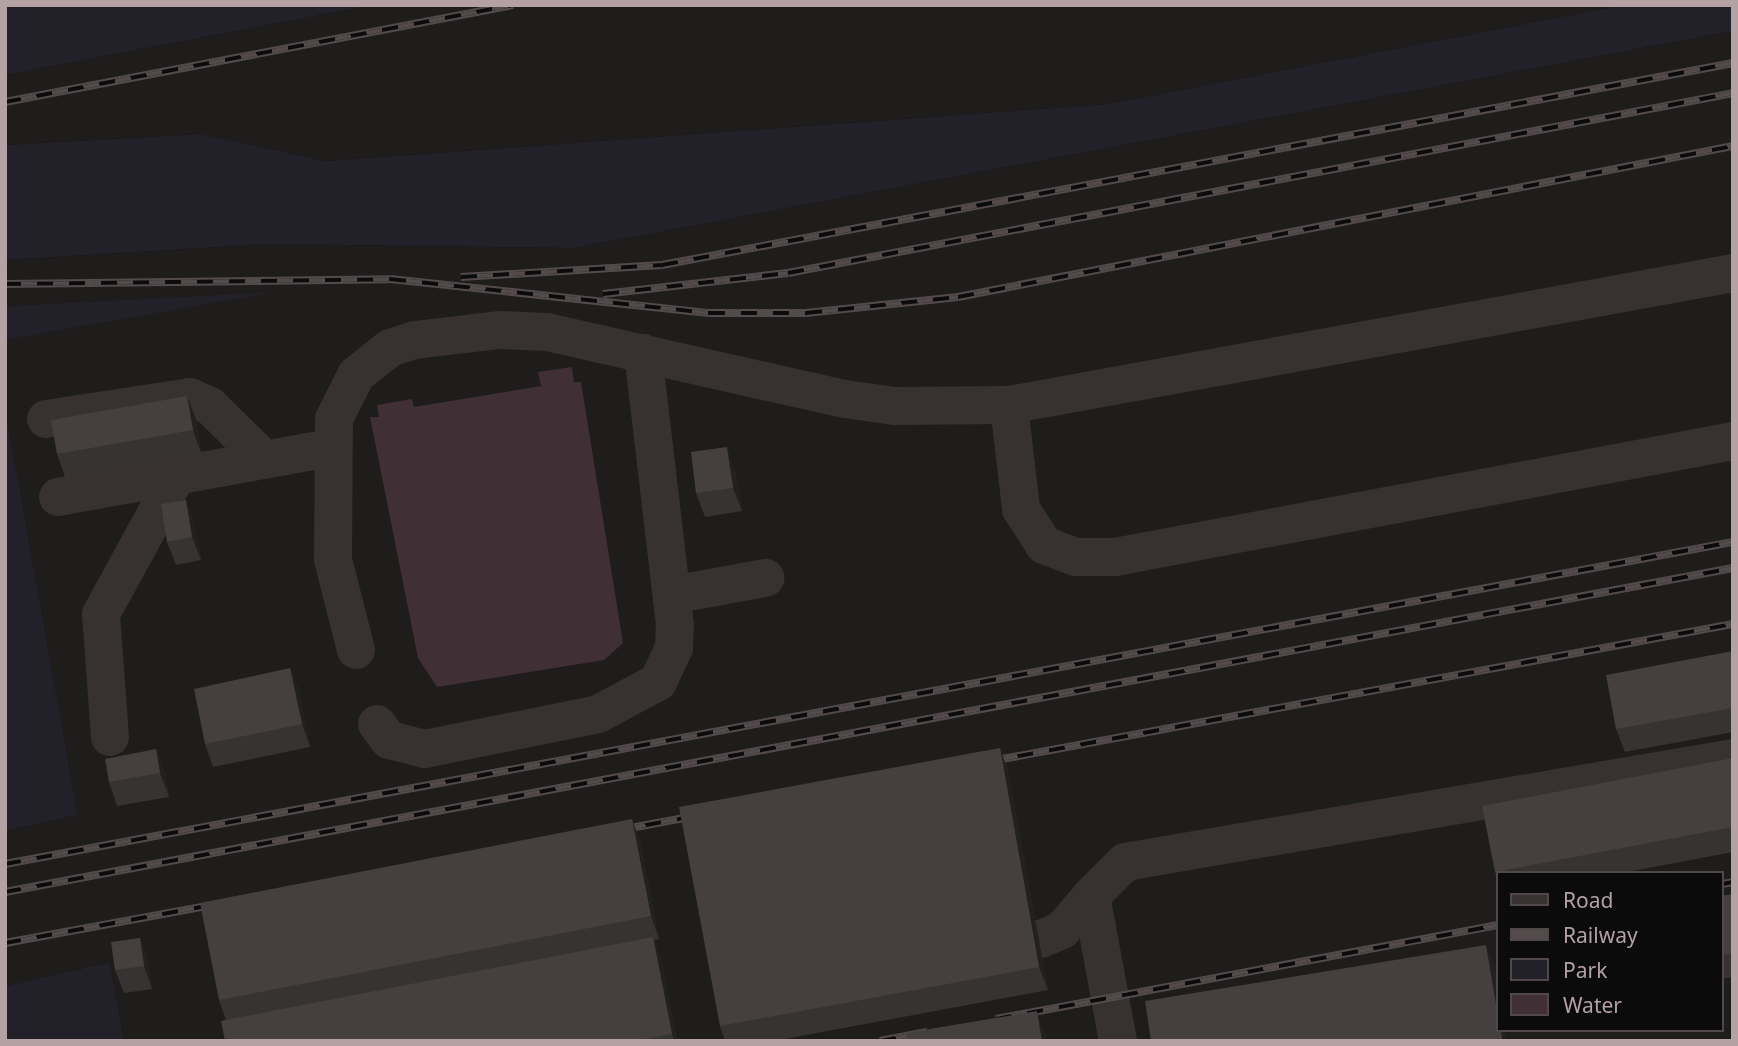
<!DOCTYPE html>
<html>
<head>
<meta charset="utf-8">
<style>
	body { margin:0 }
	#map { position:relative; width:1738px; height:1046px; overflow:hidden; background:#121010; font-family:"Noto Sans",sans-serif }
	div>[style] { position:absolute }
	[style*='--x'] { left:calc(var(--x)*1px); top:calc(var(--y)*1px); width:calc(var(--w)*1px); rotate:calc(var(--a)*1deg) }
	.built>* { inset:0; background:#1f1c1c }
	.green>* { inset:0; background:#222029 }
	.water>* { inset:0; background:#412f36 }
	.minor>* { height:38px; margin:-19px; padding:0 19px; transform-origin:19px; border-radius:19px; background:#373131 }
	.rail>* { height:8px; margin-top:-4px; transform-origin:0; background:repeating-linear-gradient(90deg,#0c0b0b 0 16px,#524a4b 0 32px); box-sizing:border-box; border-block:2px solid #524a4b }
	.wall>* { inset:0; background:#373333 }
	.shaded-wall>* { inset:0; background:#232020 }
	.building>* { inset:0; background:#453f40 }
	span { translate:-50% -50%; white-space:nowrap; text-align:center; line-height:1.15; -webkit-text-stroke:5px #0c0b0b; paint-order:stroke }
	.frame { position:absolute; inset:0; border:7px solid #b3a1a4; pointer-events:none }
	.legend { position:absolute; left:1496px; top:871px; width:228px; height:161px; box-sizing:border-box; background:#0c0b0b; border:2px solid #4f4748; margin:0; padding:9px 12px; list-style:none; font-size:21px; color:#b3a1a4 }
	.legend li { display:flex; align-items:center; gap:14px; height:35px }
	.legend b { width:35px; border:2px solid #4f4748 }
</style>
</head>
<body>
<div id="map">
	<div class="built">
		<div style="clip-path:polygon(373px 5px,1623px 5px,1108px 104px,326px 161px,201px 134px,5px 145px,5px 75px)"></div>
		<div style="clip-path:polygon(evenodd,1733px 31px,1733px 1041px,124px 1041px,110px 962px,5px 986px,5px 831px,78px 815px,5px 407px,5px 340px,266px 293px,5px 306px,5px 260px,268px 244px,574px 248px,1733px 31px,1498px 873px,1722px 873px,1722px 1030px,1498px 1030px,1498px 873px)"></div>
	</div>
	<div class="green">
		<div style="clip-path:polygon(5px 5px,373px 5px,5px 75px)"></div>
		<div style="clip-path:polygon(1623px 5px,1733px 5px,1733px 31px,574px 248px,268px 244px,5px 260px,5px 145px,201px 134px,326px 161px,1108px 104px)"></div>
		<div style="clip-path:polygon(275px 292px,5px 340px,5px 306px)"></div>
		<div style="clip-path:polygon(5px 407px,78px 815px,5px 831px)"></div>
		<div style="clip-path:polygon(110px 962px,124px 1041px,5px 1041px,5px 986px)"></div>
	</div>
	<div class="water">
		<div style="clip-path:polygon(572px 367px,574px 382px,581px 382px,623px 643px,604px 660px,437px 687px,418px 658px,370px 417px,379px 417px,377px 405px,412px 399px,414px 407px,541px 386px,538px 372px)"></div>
	</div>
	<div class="minor">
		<div style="--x:1009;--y:405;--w:105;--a:83.4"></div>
		<div style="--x:1021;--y:509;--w:43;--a:57.4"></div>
		<div style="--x:1044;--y:545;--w:34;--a:21"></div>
		<div style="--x:1076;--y:557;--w:39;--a:0"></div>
		<div style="--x:1115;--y:557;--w:629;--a:-10.63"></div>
		<div style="--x:46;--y:419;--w:146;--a:-8.7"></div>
		<div style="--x:190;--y:397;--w:22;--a:24"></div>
		<div style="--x:210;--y:406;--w:76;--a:44.5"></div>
		<div style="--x:58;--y:497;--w:275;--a:-10.2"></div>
		<div style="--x:672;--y:595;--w:95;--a:-10.4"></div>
		<div style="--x:356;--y:650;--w:93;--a:-104.3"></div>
		<div style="--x:333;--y:560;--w:141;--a:-89.6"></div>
		<div style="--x:334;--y:419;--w:49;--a:-63.4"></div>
		<div style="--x:356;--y:375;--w:43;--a:-38.5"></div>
		<div style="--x:390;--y:348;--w:26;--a:-18"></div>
		<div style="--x:415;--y:340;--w:86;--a:-6.7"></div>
		<div style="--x:500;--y:330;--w:47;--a:2.4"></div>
		<div style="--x:547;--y:332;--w:305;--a:12.7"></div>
		<div style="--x:845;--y:399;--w:49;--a:8.1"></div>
		<div style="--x:894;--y:406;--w:115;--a:-0.5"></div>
		<div style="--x:1009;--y:405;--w:736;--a:-10.33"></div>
		<div style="--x:377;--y:724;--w:20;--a:53"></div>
		<div style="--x:389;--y:740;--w:37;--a:14"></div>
		<div style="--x:425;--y:749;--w:177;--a:-11.4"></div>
		<div style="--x:598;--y:714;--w:68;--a:-28.1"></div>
		<div style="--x:658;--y:682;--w:38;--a:-65"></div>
		<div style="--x:674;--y:648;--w:23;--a:-88"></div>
		<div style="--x:675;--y:625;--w:274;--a:-96.7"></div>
		<div style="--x:110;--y:737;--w:123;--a:-94.2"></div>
		<div style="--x:101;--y:614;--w:158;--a:-61.3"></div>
		<div style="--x:1041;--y:939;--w:23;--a:-23"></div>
		<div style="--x:1062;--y:930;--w:45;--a:-49.5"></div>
		<div style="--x:1118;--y:1041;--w:147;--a:-100.5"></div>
		<div style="--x:1091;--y:896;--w:48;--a:-45"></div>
		<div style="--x:1125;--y:862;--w:617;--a:-9.71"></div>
	</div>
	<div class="rail">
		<div style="--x:5;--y:102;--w:517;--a:-10.81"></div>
		<div style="--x:461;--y:277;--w:201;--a:-3.4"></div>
		<div style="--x:662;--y:265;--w:1090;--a:-10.68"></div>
		<div style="--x:5;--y:284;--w:385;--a:-0.7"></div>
		<div style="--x:390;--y:279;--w:321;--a:6.1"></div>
		<div style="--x:709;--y:313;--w:97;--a:0"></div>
		<div style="--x:806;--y:313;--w:153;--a:-6"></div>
		<div style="--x:958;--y:297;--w:790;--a:-11.03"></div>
		<div style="--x:603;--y:294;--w:186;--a:-6.5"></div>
		<div style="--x:788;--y:273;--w:962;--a:-10.78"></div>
		<div style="--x:986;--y:762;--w:760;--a:-10.47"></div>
		<div style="--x:614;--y:831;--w:87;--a:-10.5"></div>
		<div style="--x:5;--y:864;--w:1758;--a:-10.56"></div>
		<div style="--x:1722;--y:884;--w:11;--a:-10"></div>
		<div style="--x:5;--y:892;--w:1758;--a:-10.62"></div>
		<div style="--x:5;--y:943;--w:217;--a:-10.4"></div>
		<div style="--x:996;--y:1019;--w:511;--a:-10.61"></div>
		<div style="--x:880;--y:1041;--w:48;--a:-10.8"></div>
	</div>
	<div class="wall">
		<div style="clip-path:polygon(196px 419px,201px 453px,65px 477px,57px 454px)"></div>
		<div style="clip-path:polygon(735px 470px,742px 511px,705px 517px,696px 493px)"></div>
		<div style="clip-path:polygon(194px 523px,201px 560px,176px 565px,167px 542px)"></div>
		<div style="clip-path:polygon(1733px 651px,1733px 732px,1625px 752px,1616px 729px)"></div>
		<div style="clip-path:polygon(290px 668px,299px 691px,310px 747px,213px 767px,205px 744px)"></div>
		<div style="clip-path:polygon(1000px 748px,1008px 772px,1048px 990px,774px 1041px,725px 1041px,720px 1026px)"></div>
		<div style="clip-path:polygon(156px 749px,165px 773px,169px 797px,117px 806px,109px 782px)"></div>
		<div style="clip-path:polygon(1733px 758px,1733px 852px,1622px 873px,1498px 873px,1498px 881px,1495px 872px)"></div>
		<div style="clip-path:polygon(632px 819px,640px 842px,659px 939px,654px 940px,661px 960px,677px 1041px,225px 1041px,226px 1020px,219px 1000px)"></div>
		<div style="clip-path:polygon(1733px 894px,1733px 977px,1722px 979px,1722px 896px)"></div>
		<div style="clip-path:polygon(140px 938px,148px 962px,152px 989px,124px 993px,115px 970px)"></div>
	</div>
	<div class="shaded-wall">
		<div style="clip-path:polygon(187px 396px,196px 419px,201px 453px,193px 430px)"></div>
		<div style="clip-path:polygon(727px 447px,735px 470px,742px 511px,733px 488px)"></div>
		<div style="clip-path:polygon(186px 500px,194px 523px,201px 560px,192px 537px)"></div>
		<div style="clip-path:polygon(290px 668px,299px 691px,310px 747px,302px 724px)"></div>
		<div style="clip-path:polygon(1000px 748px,1008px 772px,1048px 990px,1039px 967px)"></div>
		<div style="clip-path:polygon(156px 749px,165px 773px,169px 797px,160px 773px)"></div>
		<div style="clip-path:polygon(632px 819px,640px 842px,659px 939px,651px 916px)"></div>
		<div style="clip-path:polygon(653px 937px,661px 960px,677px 1041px,674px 1041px,672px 1034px)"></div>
		<div style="clip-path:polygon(140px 938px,148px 962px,152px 989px,144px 966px)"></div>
		<div style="clip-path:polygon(1486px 945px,1495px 968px,1498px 989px,1498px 1016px)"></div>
		<div style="clip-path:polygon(1037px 1011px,1046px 1034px,1047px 1041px,1042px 1041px)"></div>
		<div style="clip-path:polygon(1501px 1030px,1505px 1030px,1507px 1041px,1503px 1041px)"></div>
	</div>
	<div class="building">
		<div style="clip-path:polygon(187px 396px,193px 430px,57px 454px,51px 420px)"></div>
		<div style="clip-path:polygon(727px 447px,733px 488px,696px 493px,691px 452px)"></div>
		<div style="clip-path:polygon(186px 500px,192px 537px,167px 542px,161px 504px)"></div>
		<div style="clip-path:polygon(1733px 651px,1733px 708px,1616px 729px,1606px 675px)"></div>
		<div style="clip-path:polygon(290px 668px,302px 724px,205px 744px,194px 689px)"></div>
		<div style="clip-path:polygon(1000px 748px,1039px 967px,720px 1026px,679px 807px)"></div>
		<div style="clip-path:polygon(156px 749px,160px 773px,109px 782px,105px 759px)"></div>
		<div style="clip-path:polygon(1733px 758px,1733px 827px,1495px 872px,1482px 806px)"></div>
		<div style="clip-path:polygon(632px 819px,651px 916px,219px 1000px,200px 903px)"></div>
		<div style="clip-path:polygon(1733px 894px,1733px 953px,1722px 955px,1722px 896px)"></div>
		<div style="clip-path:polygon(653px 937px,672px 1034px,636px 1041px,225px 1041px,221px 1021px)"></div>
		<div style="clip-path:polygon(140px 938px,144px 966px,115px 970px,111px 942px)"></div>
		<div style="clip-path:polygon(1486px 945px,1498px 1016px,1498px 1030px,1501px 1030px,1502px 1039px,1494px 1041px,1151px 1041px,1145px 1001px)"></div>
		<div style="clip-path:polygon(1037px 1011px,1042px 1041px,908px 1041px,906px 1033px)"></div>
	</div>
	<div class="frame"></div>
	<ul class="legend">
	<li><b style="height:9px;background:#373131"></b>Road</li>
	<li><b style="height:9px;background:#524a4b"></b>Railway</li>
	<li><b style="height:19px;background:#222029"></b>Park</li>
	<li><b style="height:19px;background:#412f36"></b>Water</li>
	</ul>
</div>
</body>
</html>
